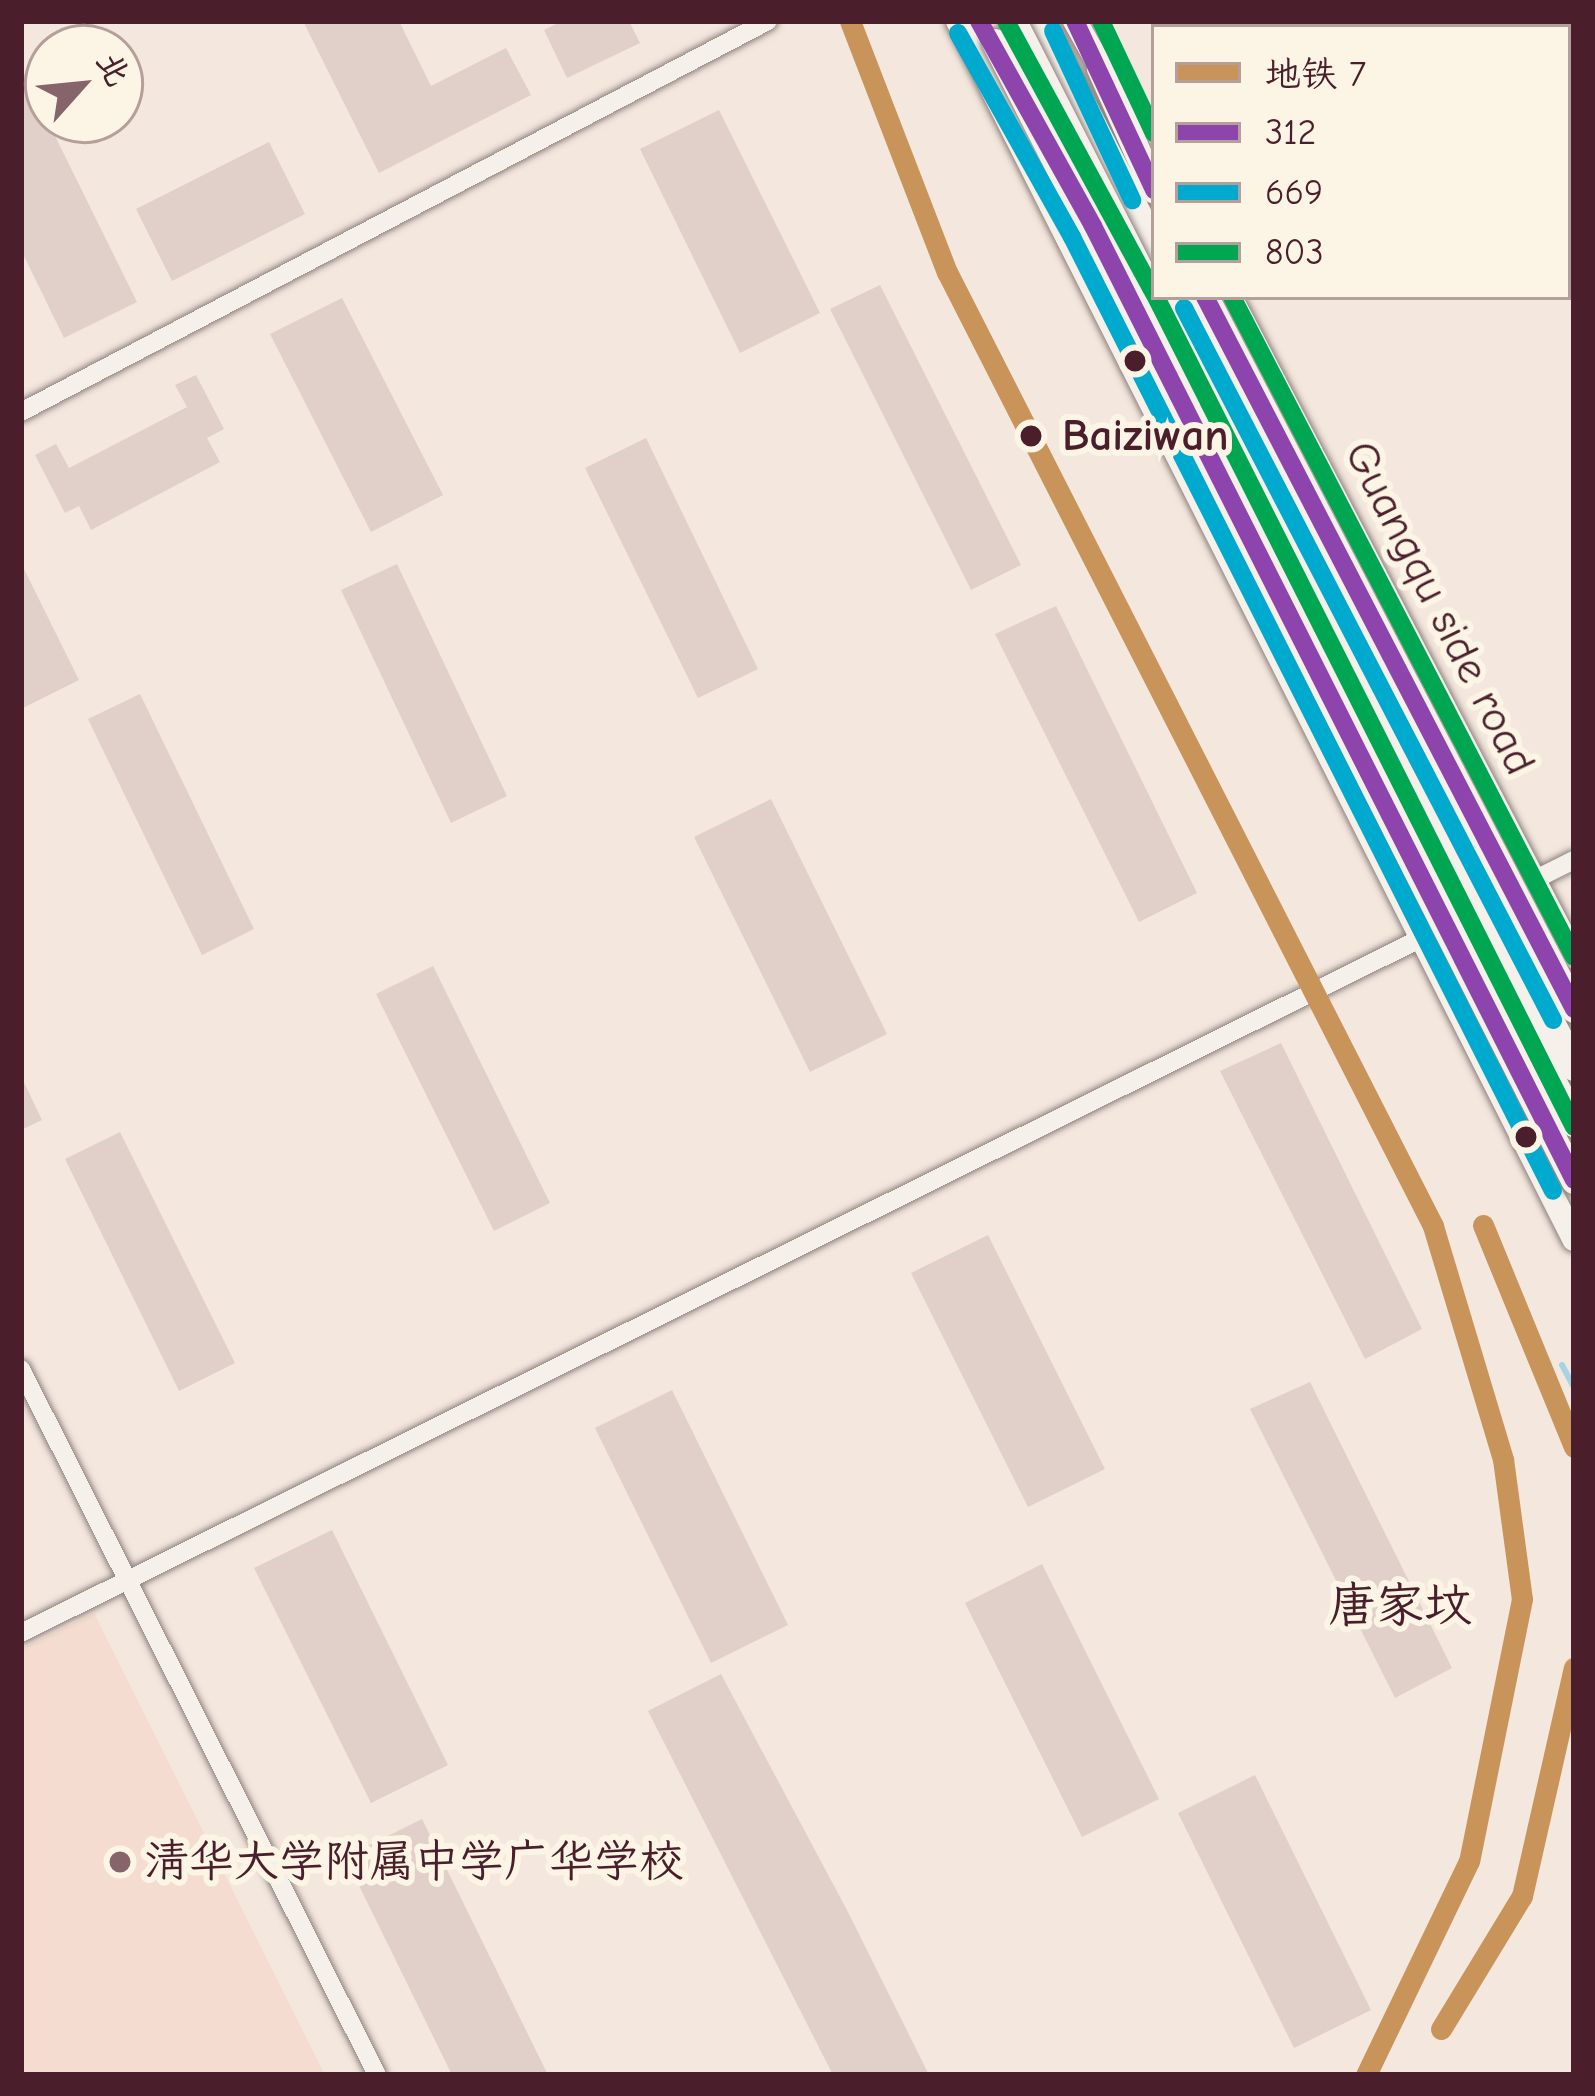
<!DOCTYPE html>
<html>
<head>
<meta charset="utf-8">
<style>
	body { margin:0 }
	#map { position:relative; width:1595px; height:2096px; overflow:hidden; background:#f4e7de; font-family:"Comic Neue","LXGW WenKai TC",sans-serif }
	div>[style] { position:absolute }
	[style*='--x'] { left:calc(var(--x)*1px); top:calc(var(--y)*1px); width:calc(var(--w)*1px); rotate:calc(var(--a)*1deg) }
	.built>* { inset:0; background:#f5dcd1 }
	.stream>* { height:6px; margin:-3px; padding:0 3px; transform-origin:3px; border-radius:3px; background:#a6d4e4 }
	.building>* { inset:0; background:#e1cfc9 }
	.roads { filter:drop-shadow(0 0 3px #8f817f) drop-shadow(0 0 3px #8f817f) }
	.minor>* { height:18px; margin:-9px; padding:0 9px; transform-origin:9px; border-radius:9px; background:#f5f0ea }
	.major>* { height:24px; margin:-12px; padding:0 12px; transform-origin:12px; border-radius:12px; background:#f5f0ea }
	.highway>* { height:27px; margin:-13.5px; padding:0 13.5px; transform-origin:13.5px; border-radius:13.5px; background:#f5f0ea }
	.bridges { filter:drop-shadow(0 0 3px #8f817f) drop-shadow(0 0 3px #8f817f) }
	.highway-bridge>* { height:27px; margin:-13.5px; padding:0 13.5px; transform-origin:13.5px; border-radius:13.5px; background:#f5f0ea }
	.bus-1>* { height:18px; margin:-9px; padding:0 9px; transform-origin:9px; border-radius:9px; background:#8e44ad }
	.bus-2>* { height:18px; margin:-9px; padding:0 9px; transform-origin:9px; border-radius:9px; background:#00a9ce }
	.bus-3>* { height:18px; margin:-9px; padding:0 9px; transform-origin:9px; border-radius:9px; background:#00a651 }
	.metro-1>* { height:21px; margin:-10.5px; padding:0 10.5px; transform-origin:10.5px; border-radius:10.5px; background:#c9945a }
	.dots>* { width:33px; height:33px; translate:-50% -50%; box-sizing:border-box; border:6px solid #fcf5e5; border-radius:50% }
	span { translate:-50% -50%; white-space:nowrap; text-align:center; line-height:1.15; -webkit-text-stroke:12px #fcf5e5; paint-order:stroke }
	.stop-label { font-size:45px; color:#4a1f2b; font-weight:700 }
	.left { translate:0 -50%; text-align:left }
	.street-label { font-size:45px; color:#4a1f2b }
	.poi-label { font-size:45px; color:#4a1f2b }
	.neighbourhood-label { font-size:48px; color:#4a1f2b }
	.frame { position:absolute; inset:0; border:24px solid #4a1f2b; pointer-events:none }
	.legend { position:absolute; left:1151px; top:24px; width:420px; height:276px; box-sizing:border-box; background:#fcf5e5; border:3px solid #b59f9b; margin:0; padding:15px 21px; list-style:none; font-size:36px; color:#4a1f2b }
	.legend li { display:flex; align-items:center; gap:24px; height:60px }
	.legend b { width:60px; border:3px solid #b59f9b }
	.north { position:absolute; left:24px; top:24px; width:120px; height:120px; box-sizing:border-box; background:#fcf5e5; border:3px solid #b59f9b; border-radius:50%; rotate:63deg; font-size:33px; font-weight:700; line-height:48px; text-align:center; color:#4a1f2b }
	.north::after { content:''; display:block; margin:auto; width:42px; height:54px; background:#86656a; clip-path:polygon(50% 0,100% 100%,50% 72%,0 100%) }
</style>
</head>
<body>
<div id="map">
	<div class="built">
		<div style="clip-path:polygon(94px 1613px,325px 2075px,21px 2075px,21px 1649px)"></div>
	</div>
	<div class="stream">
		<div style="--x:1562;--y:1365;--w:26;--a:62"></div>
	</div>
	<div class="building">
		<div style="clip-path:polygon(303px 21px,399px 21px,431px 86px,506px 48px,531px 95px,379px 173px)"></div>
		<div style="clip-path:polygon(562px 21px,629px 21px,640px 43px,567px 78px,544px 30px)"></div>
		<div style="clip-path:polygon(21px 67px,137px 302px,64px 338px,21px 250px)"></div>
		<div style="clip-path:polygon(719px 110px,820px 313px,740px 353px,640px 149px)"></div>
		<div style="clip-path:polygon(269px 142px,305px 214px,172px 281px,136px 209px)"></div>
		<div style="clip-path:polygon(880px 285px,1021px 565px,971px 590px,830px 309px)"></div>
		<div style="clip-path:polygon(342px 298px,443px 495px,371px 532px,270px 334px)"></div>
		<div style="clip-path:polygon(196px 375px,224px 429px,207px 438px,220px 462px,91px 530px,79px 506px,65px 513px,35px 455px,56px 444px,69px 468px,187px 407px,175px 385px)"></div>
		<div style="clip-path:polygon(646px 438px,758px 669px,698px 698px,585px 468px)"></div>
		<div style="clip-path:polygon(21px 563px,79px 680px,21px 709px)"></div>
		<div style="clip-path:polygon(397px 564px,507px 796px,451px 823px,341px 590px)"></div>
		<div style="clip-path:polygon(1056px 606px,1197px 893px,1139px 922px,995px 634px)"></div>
		<div style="clip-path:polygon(140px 694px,254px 929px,202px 955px,88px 719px)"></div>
		<div style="clip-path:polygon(771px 799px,887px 1034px,810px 1072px,694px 837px)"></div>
		<div style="clip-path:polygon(433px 966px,550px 1203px,494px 1231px,376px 994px)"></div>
		<div style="clip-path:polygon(1281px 1043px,1422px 1329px,1365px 1359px,1220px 1071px)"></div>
		<div style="clip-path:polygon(21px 1076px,42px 1120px,21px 1130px)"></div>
		<div style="clip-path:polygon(120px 1132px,235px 1363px,179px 1391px,65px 1159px)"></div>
		<div style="clip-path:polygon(988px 1235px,1105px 1469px,1028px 1507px,911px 1273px)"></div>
		<div style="clip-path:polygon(1310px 1382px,1452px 1668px,1395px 1698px,1250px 1409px)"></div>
		<div style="clip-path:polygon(672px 1390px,788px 1625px,711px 1663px,595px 1428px)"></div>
		<div style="clip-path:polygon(332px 1530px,448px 1765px,371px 1803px,254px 1568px)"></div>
		<div style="clip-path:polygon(1042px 1564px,1159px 1799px,1082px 1837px,965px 1603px)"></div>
		<div style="clip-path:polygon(721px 1674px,849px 1914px,929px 2075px,833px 2075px,648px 1711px)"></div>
		<div style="clip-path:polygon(1255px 1775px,1371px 2010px,1294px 2048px,1178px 1813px)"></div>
		<div style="clip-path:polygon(422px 1819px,548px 2075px,452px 2075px,345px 1857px)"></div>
	</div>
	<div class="roads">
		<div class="minor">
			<div style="--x:21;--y:412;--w:843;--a:-27.63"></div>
			<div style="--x:1524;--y:885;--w:56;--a:-26.6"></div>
			<div style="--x:21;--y:1369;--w:791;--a:63.24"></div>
			<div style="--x:21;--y:1633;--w:1573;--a:-26.39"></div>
		</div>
		<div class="major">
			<div style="--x:958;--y:21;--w:1365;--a:63.17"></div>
			<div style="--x:1075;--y:21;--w:68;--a:60.8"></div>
			<div style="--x:1230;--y:297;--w:744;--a:62.47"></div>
		</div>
		<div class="highway">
			<div style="--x:979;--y:21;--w:26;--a:53"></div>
			<div style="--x:1040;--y:21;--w:252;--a:63.1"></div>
			<div style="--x:1100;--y:68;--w:133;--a:66.1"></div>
		</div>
	</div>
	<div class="bridges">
		<div class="highway-bridge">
			<div style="--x:1013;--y:21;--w:1237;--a:63.02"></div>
			<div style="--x:995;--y:42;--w:1277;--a:63.03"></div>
			<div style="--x:1180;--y:297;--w:865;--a:62.9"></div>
			<div style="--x:1205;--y:297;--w:802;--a:62.6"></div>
		</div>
	</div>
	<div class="bus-1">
		<div style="--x:979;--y:21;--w:235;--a:60.9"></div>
		<div style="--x:1093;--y:226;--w:1068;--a:63.24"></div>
		<div style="--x:1075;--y:21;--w:187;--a:64.9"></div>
		<div style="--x:1205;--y:297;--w:802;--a:62.6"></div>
	</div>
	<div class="bus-2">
		<div style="--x:1053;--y:31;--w:187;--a:64.9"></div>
		<div style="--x:958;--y:33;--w:234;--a:60.8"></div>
		<div style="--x:1072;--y:237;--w:1068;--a:63.24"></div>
		<div style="--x:1184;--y:308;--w:802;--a:62.6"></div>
	</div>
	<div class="bus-3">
		<div style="--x:1006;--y:21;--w:311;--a:61.5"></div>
		<div style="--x:1101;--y:21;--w:124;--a:64.7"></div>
		<div style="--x:1156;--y:297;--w:929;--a:63.27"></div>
		<div style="--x:1232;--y:297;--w:743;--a:62.61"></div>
	</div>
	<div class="metro-1">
		<div style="--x:850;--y:21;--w:269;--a:68.9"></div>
		<div style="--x:947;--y:272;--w:1071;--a:63"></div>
		<div style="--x:1433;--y:1226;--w:243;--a:73.3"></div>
		<div style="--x:1503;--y:1459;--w:141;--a:82.3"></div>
		<div style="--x:1522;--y:1599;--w:267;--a:101.4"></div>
		<div style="--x:1469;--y:1861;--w:237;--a:115.7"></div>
		<div style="--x:1483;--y:1225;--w:240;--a:67.7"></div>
		<div style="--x:1441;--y:2029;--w:156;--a:-58.7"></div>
		<div style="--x:1522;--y:1896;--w:234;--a:-77.2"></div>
	</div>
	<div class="dots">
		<div style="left:1135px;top:361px;background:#4a1f2b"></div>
		<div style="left:1031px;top:436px;background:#4a1f2b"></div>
		<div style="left:1526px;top:1137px;background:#4a1f2b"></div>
		<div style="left:120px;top:1862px;background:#86656a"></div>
	</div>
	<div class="stop-label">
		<span class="left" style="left:1062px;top:436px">Baiziwan</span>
	</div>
	<div class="street-label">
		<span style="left:1440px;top:608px;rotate:63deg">Guangqu side road</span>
	</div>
	<div class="poi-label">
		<span class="left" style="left:144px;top:1862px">清华大学附属中学广华学校</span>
	</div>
	<div class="neighbourhood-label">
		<span style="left:1400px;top:1606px">唐家坟</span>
	</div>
	<div class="frame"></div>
	<ul class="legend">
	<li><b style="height:15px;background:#c9945a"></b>地铁 7</li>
	<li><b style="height:15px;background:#8e44ad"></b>312</li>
	<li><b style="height:15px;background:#00a9ce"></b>669</li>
	<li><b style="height:15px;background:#00a651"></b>803</li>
	</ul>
	<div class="north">北</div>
</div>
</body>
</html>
